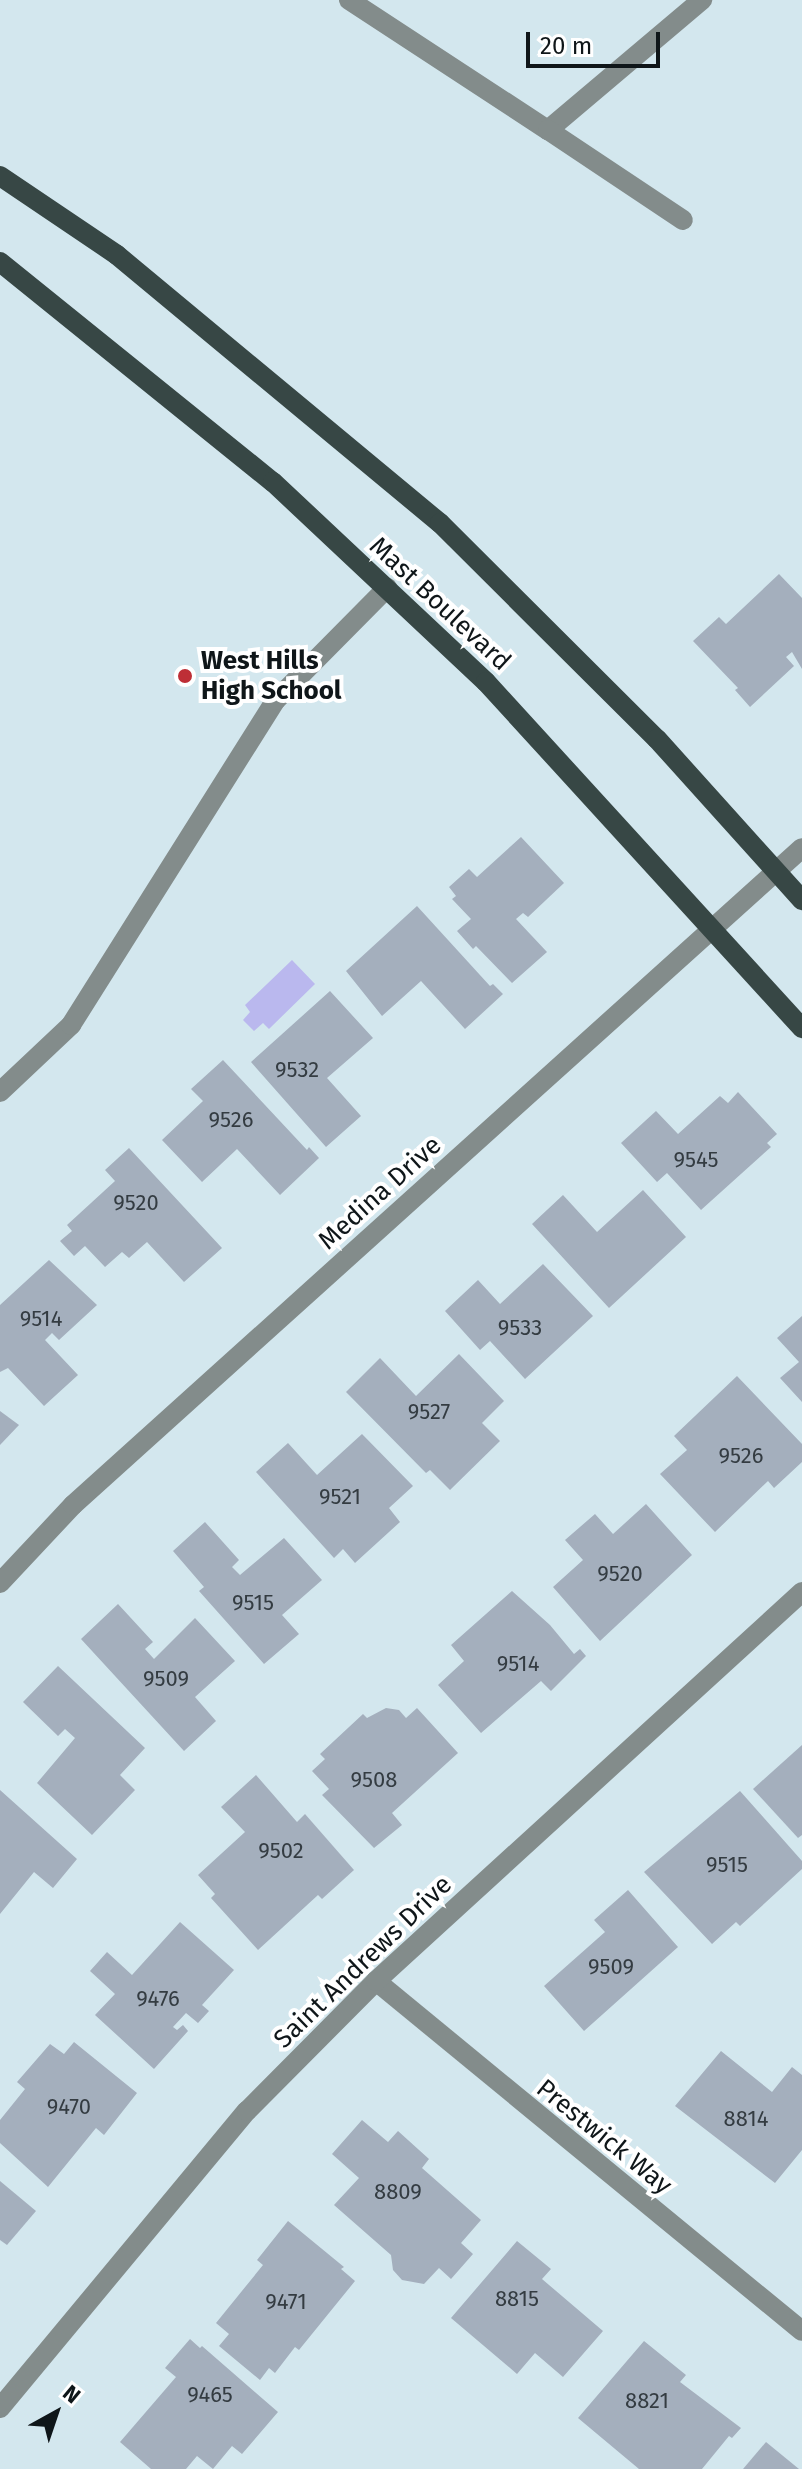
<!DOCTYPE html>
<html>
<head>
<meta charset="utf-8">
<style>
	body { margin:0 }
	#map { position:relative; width:802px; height:2469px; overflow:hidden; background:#d3e7ee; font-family:"Fira Sans",sans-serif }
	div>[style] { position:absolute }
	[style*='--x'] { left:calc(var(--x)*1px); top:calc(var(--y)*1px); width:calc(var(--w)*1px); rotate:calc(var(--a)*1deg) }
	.water>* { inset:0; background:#bab8ee }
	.building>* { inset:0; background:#a4afbd }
	.minor>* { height:20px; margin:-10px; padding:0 10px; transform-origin:10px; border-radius:10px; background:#838c8b }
	.major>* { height:20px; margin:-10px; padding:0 10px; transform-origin:10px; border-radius:10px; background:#374745 }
	.dots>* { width:22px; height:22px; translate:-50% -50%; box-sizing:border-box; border:4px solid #fff; border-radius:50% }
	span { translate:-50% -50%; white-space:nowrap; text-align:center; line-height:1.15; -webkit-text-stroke:8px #fff; paint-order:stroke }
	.number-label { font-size:22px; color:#343c42 }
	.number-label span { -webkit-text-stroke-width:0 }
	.street-label { font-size:26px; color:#0f1619 }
	.poi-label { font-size:26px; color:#0f1619; font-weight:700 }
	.left { translate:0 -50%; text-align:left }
	.north { position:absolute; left:16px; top:2373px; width:80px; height:80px; -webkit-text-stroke:6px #fff; paint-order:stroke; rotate:40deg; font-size:22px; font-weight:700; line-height:32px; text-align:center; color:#0f1619 }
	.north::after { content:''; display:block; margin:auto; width:28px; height:36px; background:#0f1619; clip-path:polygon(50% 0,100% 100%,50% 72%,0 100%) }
	.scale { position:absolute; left:526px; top:32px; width:134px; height:36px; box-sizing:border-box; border:4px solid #0f1619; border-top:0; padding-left:10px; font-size:24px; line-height:28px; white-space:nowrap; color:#0f1619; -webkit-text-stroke:6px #fff; paint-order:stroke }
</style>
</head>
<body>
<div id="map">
	<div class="water">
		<div style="clip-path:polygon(292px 960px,315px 984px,269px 1029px,263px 1023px,254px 1031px,243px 1020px,250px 1012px,245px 1005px)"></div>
	</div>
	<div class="building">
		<div style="clip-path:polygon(779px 574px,802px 598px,802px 669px,792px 652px,786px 657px,794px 666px,750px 707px,735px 690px,738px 688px,693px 641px,719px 617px,726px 624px)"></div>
		<div style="clip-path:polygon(521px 837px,564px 883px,528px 917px,523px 913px,516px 919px,547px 952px,512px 983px,476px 946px,473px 949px,457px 931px,471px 919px,452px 899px,456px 896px,449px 887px,469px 869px,477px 877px)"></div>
		<div style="clip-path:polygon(417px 906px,490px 986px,493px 984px,503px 994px,465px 1029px,421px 981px,382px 1016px,346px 971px)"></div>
		<div style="clip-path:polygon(330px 991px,373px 1038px,327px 1078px,361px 1116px,326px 1147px,251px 1062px)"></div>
		<div style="clip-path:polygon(223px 1060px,307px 1150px,309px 1147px,319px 1158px,280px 1195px,237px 1149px,202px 1182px,162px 1140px,203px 1101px,191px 1089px)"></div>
		<div style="clip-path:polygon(738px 1092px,777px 1134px,767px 1143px,771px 1147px,701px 1210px,667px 1173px,657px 1182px,621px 1143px,656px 1111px,678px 1134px,720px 1096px,728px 1103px)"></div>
		<div style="clip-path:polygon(129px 1148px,222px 1248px,184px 1282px,147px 1242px,129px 1258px,122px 1252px,105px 1267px,85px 1246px,74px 1256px,60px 1241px,72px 1231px,67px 1225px,115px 1181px,105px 1170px)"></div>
		<div style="clip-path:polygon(643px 1190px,686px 1237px,609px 1308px,532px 1224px,563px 1195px,597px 1232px)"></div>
		<div style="clip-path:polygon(49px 1260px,97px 1305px,59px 1340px,52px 1333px,45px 1340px,78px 1375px,44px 1406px,8px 1368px,0 1372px,0 1305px)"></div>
		<div style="clip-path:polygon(543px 1264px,593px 1316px,525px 1379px,490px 1341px,480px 1350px,445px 1311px,478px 1280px,500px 1304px)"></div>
		<div style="clip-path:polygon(802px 1316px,802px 1402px,780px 1378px,799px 1362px,777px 1338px)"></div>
		<div style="clip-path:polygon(459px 1354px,504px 1401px,482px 1423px,500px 1441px,450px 1490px,430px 1470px,426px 1473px,346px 1392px,380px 1358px,416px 1396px)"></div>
		<div style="clip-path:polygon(737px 1376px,802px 1444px,802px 1462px,774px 1488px,768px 1481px,715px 1532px,660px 1474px,687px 1450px,674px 1436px)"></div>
		<div style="clip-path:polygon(0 1411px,19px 1425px,0 1445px)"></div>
		<div style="clip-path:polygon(362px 1434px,413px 1486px,389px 1508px,400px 1522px,355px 1563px,343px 1549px,334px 1558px,256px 1472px,288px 1443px,317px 1475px)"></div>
		<div style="clip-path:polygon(646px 1504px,692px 1555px,600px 1641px,553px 1587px,583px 1560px,565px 1540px,595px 1514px,613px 1534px)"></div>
		<div style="clip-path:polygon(205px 1522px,239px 1560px,232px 1567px,240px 1575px,284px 1538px,322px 1580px,282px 1615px,299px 1634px,264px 1664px,199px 1591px,204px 1587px,173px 1551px)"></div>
		<div style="clip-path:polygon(512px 1591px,550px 1625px,574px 1654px,580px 1649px,586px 1656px,551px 1691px,541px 1681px,481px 1733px,438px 1685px,464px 1661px,451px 1645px)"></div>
		<div style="clip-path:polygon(118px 1604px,153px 1642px,145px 1649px,154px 1659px,195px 1618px,235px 1661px,195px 1697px,216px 1721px,184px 1751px,81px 1639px)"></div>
		<div style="clip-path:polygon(58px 1666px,145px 1748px,120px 1775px,135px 1790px,92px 1835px,37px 1783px,75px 1738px,65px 1729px,58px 1736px,23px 1702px)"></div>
		<div style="clip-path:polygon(386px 1708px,399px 1710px,406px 1718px,417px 1708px,458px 1753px,392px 1813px,402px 1825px,374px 1848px,322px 1795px,329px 1789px,312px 1771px,325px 1759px,320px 1754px,363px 1714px,367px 1718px)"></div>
		<div style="clip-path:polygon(802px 1745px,802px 1835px,798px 1838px,753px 1789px)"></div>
		<div style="clip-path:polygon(256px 1775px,297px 1822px,305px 1814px,354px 1870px,322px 1899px,318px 1895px,258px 1950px,211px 1898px,215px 1894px,198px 1875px,245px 1832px,221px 1807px)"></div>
		<div style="clip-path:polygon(0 1790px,77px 1859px,53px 1888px,34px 1872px,0 1914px)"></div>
		<div style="clip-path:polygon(740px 1791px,802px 1861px,802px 1869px,740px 1926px,736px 1922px,712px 1944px,644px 1872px)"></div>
		<div style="clip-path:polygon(628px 1890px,678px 1947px,584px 2031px,544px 1986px,605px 1932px,594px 1920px)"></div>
		<div style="clip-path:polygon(180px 1922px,234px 1970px,202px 2005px,209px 2011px,198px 2023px,186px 2013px,173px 2027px,177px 2030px,183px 2025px,188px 2031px,154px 2069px,95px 2015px,115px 1994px,90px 1971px,107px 1952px,132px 1975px)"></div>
		<div style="clip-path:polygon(74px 2042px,137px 2093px,104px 2135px,96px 2128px,48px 2187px,0 2143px,0 2120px,25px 2089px,17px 2082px,50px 2044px,64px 2054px)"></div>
		<div style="clip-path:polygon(721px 2051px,772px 2092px,792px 2067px,802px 2075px,802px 2150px,775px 2183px,675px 2106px)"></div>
		<div style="clip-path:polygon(362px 2120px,388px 2142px,398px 2131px,429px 2159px,422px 2168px,481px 2220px,461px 2243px,473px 2254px,451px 2279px,439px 2268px,424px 2284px,402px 2280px,393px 2270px,391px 2255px,334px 2205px,359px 2178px,332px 2154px)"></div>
		<div style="clip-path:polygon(0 2181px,36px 2211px,7px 2245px,0 2240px)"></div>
		<div style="clip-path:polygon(288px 2221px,344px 2267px,341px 2269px,355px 2281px,299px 2350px,295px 2347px,275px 2373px,269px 2368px,260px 2380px,219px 2346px,229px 2334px,216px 2323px,263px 2265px,257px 2260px)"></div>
		<div style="clip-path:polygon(517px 2241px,551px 2269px,542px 2279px,603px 2331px,563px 2377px,535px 2353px,517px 2374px,451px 2318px)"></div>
		<div style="clip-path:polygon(190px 2339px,200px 2348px,202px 2346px,278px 2412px,242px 2454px,232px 2446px,213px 2469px,197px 2456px,186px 2469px,151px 2469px,120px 2442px,176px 2377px,165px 2368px)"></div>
		<div style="clip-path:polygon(644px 2341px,686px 2375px,680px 2382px,741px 2428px,732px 2438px,729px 2436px,702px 2469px,639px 2469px,578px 2418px)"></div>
		<div style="clip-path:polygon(766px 2442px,799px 2469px,743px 2469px)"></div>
	</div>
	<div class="minor">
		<div style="--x:349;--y:0;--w:238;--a:33.2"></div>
		<div style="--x:548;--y:130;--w:202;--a:-40.2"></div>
		<div style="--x:548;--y:130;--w:162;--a:33.7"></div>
		<div style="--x:0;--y:1092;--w:98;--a:-43.3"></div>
		<div style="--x:71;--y:1025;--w:384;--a:-57.8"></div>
		<div style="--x:276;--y:700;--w:158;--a:-45.3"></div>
		<div style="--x:0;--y:1583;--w:107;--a:-46.9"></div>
		<div style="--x:73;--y:1505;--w:981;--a:-42.03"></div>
		<div style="--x:376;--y:1981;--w:551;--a:39.41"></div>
		<div style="--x:0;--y:2408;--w:386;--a:-50.3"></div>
		<div style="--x:247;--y:2111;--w:183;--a:-45.2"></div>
		<div style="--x:376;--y:1981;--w:577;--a:-42.4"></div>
	</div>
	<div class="major">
		<div style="--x:0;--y:176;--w:141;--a:34"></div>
		<div style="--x:117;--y:255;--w:420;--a:39.7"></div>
		<div style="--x:440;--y:523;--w:306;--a:44.9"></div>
		<div style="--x:657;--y:739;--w:217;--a:48"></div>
		<div style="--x:0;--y:262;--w:351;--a:38.9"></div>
		<div style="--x:273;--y:482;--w:292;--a:43.2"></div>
		<div style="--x:486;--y:682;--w:469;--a:47.6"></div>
	</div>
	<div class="dots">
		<div style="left:185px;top:676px;background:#be2e36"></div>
	</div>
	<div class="number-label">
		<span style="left:297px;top:1070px">9532</span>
		<span style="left:231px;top:1120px">9526</span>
		<span style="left:696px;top:1160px">9545</span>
		<span style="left:136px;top:1203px">9520</span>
		<span style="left:41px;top:1319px">9514</span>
		<span style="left:520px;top:1328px">9533</span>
		<span style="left:429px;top:1412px">9527</span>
		<span style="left:741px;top:1456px">9526</span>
		<span style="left:340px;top:1497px">9521</span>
		<span style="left:620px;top:1574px">9520</span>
		<span style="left:253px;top:1603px">9515</span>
		<span style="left:518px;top:1664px">9514</span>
		<span style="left:166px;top:1679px">9509</span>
		<span style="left:374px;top:1780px">9508</span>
		<span style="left:281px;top:1851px">9502</span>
		<span style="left:727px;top:1865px">9515</span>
		<span style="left:611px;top:1967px">9509</span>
		<span style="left:158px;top:1999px">9476</span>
		<span style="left:69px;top:2107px">9470</span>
		<span style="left:746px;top:2119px">8814</span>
		<span style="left:398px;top:2192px">8809</span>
		<span style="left:517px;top:2299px">8815</span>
		<span style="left:286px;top:2302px">9471</span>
		<span style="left:210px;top:2395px">9465</span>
		<span style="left:647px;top:2401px">8821</span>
	</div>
	<div class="street-label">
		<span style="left:440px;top:604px;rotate:43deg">Mast Boulevard</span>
		<span style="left:380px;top:1193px;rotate:-42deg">Medina Drive</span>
		<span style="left:363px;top:1962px;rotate:-44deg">Saint Andrews Drive</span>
		<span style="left:604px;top:2137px;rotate:39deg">Prestwick Way</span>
	</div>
	<div class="poi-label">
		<span class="left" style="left:201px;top:676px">West Hills<br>High School</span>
	</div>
	<div class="north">N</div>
	<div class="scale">20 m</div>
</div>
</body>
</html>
